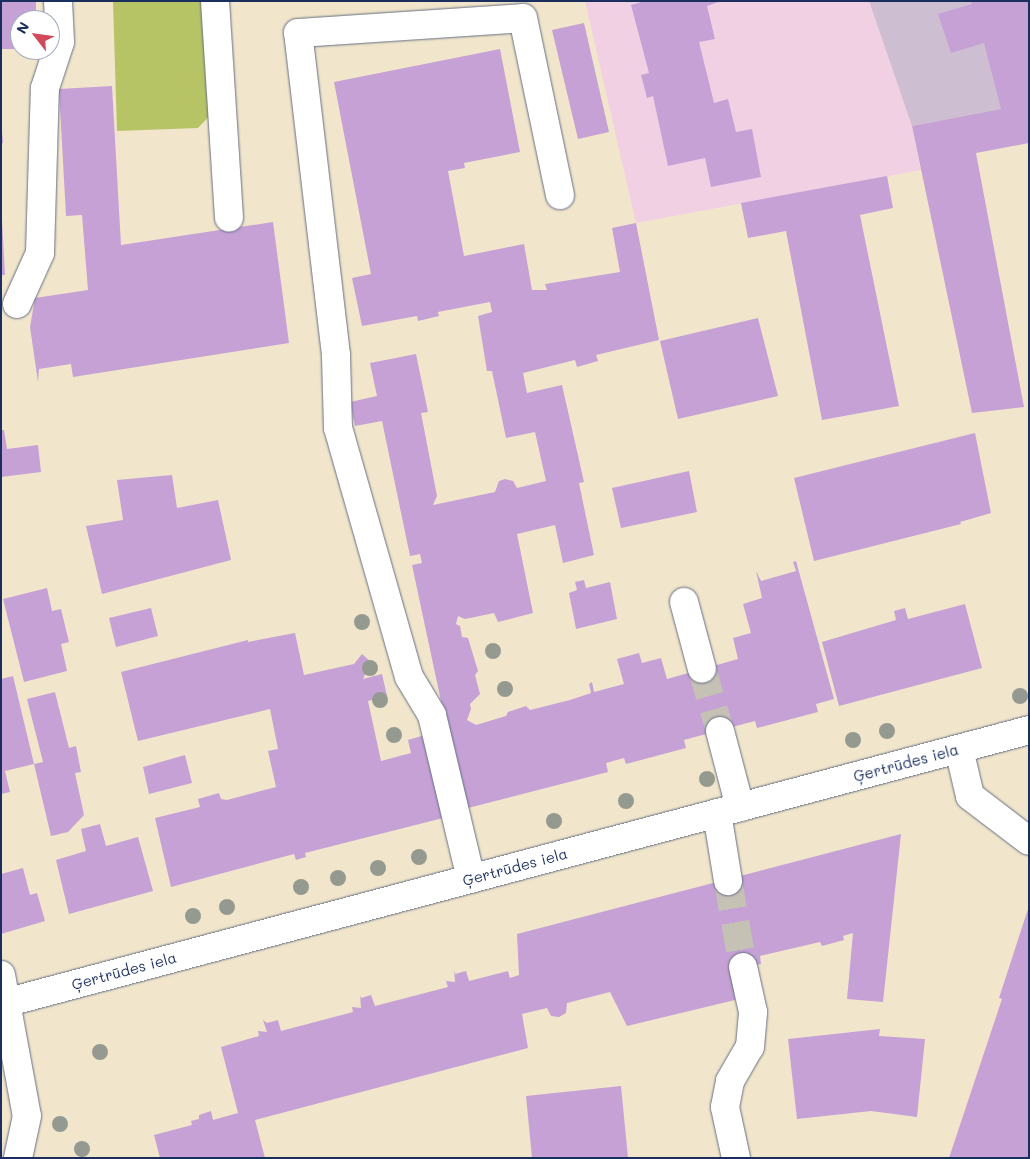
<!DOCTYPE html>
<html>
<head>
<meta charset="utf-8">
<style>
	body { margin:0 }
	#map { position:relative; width:1030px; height:1159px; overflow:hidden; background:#f1e6cb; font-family:Mali,sans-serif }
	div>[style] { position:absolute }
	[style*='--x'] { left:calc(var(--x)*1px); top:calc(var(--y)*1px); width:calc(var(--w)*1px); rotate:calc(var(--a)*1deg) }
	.built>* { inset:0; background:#f1d0e3 }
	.industrial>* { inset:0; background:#cebed1 }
	.green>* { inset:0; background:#b7c466 }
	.building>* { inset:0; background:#c6a1d6 }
	.minor-tunnel>* { height:28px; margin-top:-14px; transform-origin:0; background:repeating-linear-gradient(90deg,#c6c1b5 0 28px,transparent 0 42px) }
	.roads { filter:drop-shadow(0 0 1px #666f84) drop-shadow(0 0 1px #666f84) }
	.minor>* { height:28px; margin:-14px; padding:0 14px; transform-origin:14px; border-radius:14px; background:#fff }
	.trees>* { width:16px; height:16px; margin:-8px; border-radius:50%; background:#959a90 }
	span { translate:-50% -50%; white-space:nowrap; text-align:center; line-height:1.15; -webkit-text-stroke:4px #fff; paint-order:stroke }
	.street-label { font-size:15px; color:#1b2f5e }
	.frame { position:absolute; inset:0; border:2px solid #1b2f5e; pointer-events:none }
	.north { position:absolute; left:10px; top:10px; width:50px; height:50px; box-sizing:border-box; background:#fff; border:1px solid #a4acbf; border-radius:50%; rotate:300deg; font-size:14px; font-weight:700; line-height:20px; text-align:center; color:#1b2f5e }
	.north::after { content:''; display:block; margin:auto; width:18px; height:22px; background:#d1495b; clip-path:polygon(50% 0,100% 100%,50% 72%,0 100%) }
</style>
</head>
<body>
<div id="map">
	<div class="built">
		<div style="clip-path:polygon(585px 1px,869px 1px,912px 126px,921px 170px,636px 223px)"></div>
	</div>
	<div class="industrial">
		<div style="clip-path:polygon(869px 1px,1029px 1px,1029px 104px,912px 126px)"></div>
	</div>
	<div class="green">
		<div style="clip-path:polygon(113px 1px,208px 1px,215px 110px,198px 128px,117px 131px)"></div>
	</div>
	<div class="building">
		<div style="clip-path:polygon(1px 1px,36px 1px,36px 20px,20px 20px,20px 49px,1px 49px)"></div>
		<div style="clip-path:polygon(645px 1px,721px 1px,707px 6px,715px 39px,699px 42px,714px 103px,728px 99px,736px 132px,752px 129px,761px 177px,711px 187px,705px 158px,668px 166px,653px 96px,647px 98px,641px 75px,649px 73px,631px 5px)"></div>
		<div style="clip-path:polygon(971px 1px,1029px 1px,1029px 143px,976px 153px,1024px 407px,972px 413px,912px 126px,1001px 109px,984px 43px,951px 53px,938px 14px,972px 4px)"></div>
		<div style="clip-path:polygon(584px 23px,609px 132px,578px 139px,552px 30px)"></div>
		<div style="clip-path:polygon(500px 49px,520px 152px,464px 163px,465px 168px,448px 171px,464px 256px,524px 244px,532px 290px,547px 290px,545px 284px,620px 272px,612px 228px,636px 223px,659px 340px,596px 355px,598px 361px,577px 367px,575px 360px,523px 373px,527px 393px,562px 385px,584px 482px,579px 483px,594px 555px,563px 563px,555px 525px,517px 534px,533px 613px,498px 622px,494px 613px,465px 619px,458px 616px,456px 624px,460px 626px,462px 637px,468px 638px,478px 671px,475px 675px,480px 694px,470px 704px,471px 709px,467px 720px,476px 725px,506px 716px,508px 712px,526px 706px,530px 710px,570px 700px,591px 693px,589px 684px,592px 682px,594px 692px,624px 684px,617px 659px,639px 653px,642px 663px,661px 658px,667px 679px,738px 659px,733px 638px,751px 633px,743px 604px,762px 598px,756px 571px,761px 581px,796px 571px,793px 562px,796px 561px,834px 699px,816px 704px,818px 712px,757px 728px,755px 721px,736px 726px,684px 740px,686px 748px,626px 764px,624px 758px,606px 763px,608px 772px,464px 809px,412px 565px,422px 563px,420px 554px,410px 556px,382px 421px,355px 426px,350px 402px,377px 396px,370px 363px,416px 354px,428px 412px,421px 413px,437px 496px,433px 505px,495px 492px,499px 481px,505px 479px,513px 481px,517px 488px,546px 481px,535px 432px,506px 438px,492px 371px,487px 371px,478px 316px,492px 312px,490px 302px,438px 312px,439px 316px,418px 321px,417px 316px,362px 326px,352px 278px,371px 274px,334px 82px)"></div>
		<div style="clip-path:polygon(112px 86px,121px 245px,273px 222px,289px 343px,73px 377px,71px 364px,39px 369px,38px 382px,30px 327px,35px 298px,88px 290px,82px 215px,66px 216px,59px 89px)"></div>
		<div style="clip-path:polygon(1px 120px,3px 143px,1px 143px)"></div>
		<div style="clip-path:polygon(887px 176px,893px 208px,860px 215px,899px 406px,822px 420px,786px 231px,748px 238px,741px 203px)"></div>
		<div style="clip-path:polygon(1px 202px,5px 275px,1px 275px)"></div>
		<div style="clip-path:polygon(758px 318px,778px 396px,678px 419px,660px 341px)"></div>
		<div style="clip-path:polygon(1px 430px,4px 430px,7px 449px,38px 445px,41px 472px,1px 477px)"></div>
		<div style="clip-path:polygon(975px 433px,991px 513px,960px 522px,961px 524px,814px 561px,794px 478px)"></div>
		<div style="clip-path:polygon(689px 471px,697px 512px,621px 528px,612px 488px)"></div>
		<div style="clip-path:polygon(172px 475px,177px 508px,218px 500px,231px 560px,102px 594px,86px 526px,123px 520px,117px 480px)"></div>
		<div style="clip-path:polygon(584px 580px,586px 588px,610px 582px,617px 619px,576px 629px,569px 593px,577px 590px,575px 582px)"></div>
		<div style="clip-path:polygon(47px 588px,52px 611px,61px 609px,69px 642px,61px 644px,67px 671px,24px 682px,3px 599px)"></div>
		<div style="clip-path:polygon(965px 604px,982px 668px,839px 706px,822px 642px,896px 620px,894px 611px,905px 608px,908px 619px)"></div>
		<div style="clip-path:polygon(151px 608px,158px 636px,116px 647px,109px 618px)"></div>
		<div style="clip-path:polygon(295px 633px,304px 675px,354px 664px,362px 654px,371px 662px,363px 679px,382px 674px,387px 696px,368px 701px,381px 761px,411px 753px,408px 740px,425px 735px,447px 817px,305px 853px,306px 857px,296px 860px,294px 854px,171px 887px,155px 818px,200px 807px,198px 799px,219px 793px,221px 799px,227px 800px,276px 787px,268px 751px,278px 749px,270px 709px,138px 741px,121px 672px,248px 640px,248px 642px)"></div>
		<div style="clip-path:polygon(13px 676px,34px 764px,5px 771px,10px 792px,1px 794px,1px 679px)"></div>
		<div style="clip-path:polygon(55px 692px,69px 748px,76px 746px,81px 772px,75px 773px,84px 815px,68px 832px,51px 836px,34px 764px,43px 762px,27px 699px)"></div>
		<div style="clip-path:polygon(185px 755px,192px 783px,149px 794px,143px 767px)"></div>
		<div style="clip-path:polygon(100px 824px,106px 846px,138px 837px,153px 891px,69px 914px,56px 860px,86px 851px,81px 829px)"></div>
		<div style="clip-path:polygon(901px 834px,883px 1002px,847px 999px,853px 933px,843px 936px,844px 940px,822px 946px,820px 942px,764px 955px,760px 956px,761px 964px,737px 968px,735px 1000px,627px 1026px,610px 992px,567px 1003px,566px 1013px,559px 1017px,551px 1016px,547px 1008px,522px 1014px,528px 1048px,255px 1120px,265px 1158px,160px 1158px,154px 1135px,192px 1125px,191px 1121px,199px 1119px,199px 1115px,211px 1111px,213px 1120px,238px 1113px,221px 1047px,259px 1036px,258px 1031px,267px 1032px,263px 1020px,267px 1023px,278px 1020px,281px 1031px,353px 1012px,352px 1007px,361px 1008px,360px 995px,361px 998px,371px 995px,375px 1006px,448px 987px,446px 981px,455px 982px,454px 970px,455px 974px,466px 971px,469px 981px,508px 971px,510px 978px,519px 975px,517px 934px)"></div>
		<div style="clip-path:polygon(23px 868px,30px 895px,37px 893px,45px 921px,1px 934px,1px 874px)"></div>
		<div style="clip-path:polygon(1029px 906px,1029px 1158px,949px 1158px,1002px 999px,999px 998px)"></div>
		<div style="clip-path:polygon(880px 1029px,879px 1036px,925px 1039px,917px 1117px,871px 1111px,797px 1119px,788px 1039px)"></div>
		<div style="clip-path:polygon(621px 1086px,628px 1158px,532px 1158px,526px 1096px)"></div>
	</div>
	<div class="minor-tunnel">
		<div style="--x:702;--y:669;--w:65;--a:73.8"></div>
		<div style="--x:728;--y:881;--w:87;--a:80.1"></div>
	</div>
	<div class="roads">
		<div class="minor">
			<div style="--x:215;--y:1;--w:217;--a:86.3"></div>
			<div style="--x:17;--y:304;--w:56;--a:-65.7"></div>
			<div style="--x:40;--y:253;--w:165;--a:-88.3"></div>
			<div style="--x:45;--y:88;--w:48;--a:-71.9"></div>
			<div style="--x:60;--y:42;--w:41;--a:-92.8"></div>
			<div style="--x:684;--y:602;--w:69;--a:75"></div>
			<div style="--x:720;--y:731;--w:79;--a:75.3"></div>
			<div style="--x:959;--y:749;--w:48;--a:76.8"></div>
			<div style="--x:970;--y:796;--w:74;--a:37.3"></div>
			<div style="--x:717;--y:813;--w:69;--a:80.8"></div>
			<div style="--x:471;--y:879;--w:169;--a:-103.4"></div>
			<div style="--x:432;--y:715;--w:44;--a:-121.2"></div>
			<div style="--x:409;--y:677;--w:259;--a:-105.9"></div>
			<div style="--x:338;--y:428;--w:73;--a:-91.6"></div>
			<div style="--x:336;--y:355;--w:324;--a:-96.7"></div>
			<div style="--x:298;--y:33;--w:225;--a:-3.8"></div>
			<div style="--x:523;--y:18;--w:181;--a:78.2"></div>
			<div style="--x:1;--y:975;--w:143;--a:79.6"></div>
			<div style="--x:27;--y:1116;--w:43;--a:102.1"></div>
			<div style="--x:1;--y:1004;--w:1064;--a:-14.92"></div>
			<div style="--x:736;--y:1158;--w:52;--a:-102.2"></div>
			<div style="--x:725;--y:1107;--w:26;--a:-79"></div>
			<div style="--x:730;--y:1081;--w:39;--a:-60"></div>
			<div style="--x:750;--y:1047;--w:35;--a:-85"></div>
			<div style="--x:753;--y:1012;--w:46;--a:-102.5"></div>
		</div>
	</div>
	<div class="trees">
		<div style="left:362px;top:622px"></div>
		<div style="left:493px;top:651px"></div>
		<div style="left:370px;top:668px"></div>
		<div style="left:505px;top:689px"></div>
		<div style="left:1020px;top:696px"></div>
		<div style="left:380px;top:700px"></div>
		<div style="left:887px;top:731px"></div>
		<div style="left:394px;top:735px"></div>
		<div style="left:853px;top:740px"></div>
		<div style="left:707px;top:779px"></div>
		<div style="left:626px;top:801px"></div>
		<div style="left:554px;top:821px"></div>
		<div style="left:419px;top:857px"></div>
		<div style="left:378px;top:868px"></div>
		<div style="left:338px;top:878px"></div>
		<div style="left:301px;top:887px"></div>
		<div style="left:227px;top:907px"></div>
		<div style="left:193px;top:916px"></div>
		<div style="left:100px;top:1052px"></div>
		<div style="left:60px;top:1124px"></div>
		<div style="left:82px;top:1149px"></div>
	</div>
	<div class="street-label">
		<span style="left:906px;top:763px;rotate:-15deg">Ģertrūdes iela</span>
		<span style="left:515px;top:867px;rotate:-15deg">Ģertrūdes iela</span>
		<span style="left:124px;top:971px;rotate:-15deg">Ģertrūdes iela</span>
	</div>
	<div class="frame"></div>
	<div class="north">N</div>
</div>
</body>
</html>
